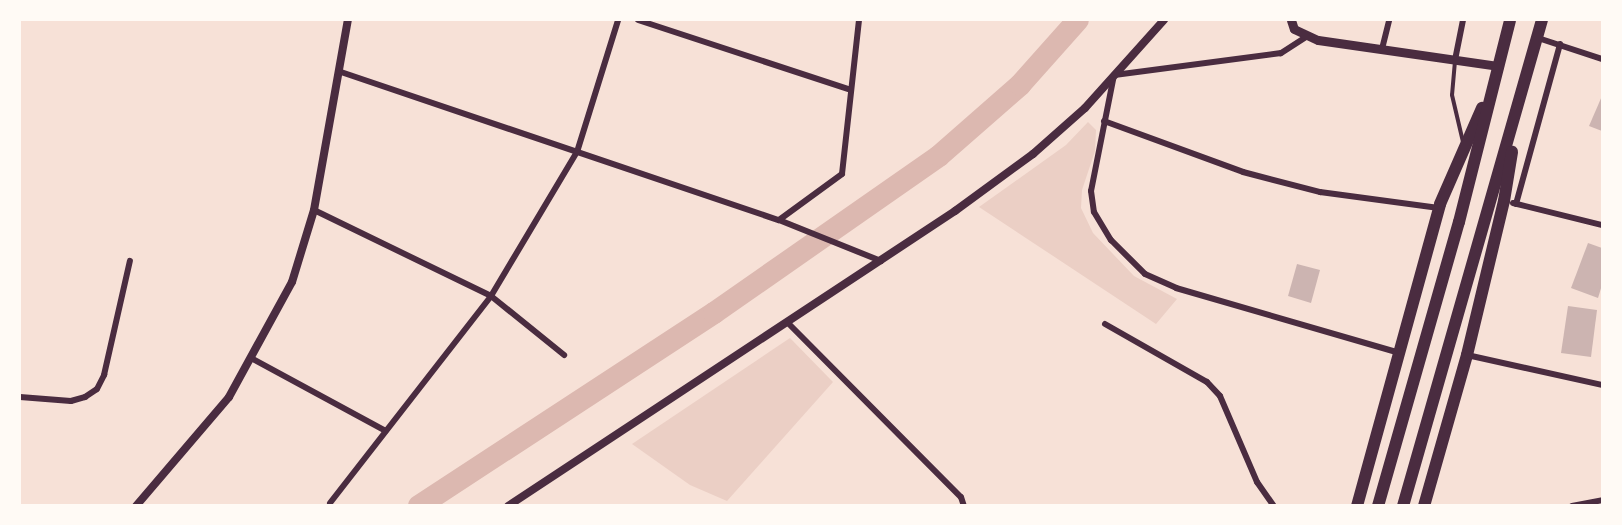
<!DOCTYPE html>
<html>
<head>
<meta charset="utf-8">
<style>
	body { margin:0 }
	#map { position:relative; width:1622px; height:525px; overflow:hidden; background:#f7e1d7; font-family:"Source Sans 3",sans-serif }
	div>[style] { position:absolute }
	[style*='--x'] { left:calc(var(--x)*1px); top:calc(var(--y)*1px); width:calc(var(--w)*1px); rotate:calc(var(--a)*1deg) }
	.green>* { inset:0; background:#ebcfc5 }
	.river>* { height:22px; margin:-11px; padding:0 11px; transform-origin:11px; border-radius:11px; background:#dcb8b0 }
	.building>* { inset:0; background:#ccb4b1 }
	.service>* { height:4px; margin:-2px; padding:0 2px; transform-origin:2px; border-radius:2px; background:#4a2c40 }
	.minor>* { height:6px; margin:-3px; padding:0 3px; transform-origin:3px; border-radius:3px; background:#4a2c40 }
	.tertiary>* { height:8px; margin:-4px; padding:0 4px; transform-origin:4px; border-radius:4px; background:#4a2c40 }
	.secondary>* { height:9px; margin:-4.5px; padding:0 4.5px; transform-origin:4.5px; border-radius:4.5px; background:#4a2c40 }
	.trunk>* { height:12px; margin:-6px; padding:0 6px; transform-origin:6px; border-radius:6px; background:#4a2c40 }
	span { translate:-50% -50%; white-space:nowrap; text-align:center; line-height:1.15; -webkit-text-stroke:4.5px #fffaf5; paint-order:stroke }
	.frame { position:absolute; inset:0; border:21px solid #fffaf5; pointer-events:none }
</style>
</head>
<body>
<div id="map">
	<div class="green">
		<div style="clip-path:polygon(1088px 122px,1096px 130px,1095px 151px,1082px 190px,1081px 208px,1093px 233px,1134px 276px,1177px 299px,1156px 324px,979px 207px,1066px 145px)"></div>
		<div style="clip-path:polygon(790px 338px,833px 382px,727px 501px,690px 485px,632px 444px)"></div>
	</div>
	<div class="river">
		<div style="--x:419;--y:506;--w:353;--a:-33.2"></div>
		<div style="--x:714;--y:313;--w:274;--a:-34.9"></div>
		<div style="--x:939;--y:156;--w:108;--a:-41.2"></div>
		<div style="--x:1020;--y:85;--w:87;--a:-48.3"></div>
	</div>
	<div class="building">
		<div style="clip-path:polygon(1602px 96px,1602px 131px,1589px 126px)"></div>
		<div style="clip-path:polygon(1588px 243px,1602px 248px,1602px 285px,1598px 298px,1571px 288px)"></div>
		<div style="clip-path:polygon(1297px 264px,1320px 270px,1311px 303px,1288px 296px)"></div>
		<div style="clip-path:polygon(1568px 306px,1597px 310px,1591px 357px,1561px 353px)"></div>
	</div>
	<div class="service">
		<div style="--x:1455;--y:61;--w:34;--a:95"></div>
		<div style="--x:1452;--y:95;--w:48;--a:76.8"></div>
	</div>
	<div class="minor">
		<div style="--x:638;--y:20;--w:224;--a:18.2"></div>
		<div style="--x:1306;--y:37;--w:30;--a:147"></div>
		<div style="--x:1281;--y:53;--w:168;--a:172.5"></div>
		<div style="--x:1114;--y:75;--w:118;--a:101.2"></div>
		<div style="--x:1091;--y:191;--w:21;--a:82"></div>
		<div style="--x:1094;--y:212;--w:33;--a:59"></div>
		<div style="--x:1111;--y:240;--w:48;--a:45"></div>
		<div style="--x:1145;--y:274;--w:34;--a:24"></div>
		<div style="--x:1176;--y:288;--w:233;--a:16.2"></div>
		<div style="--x:1538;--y:38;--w:67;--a:18.2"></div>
		<div style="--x:1382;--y:49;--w:30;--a:-76"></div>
		<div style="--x:1455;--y:60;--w:41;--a:-78.7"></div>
		<div style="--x:338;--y:71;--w:465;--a:18.7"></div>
		<div style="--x:779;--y:220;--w:110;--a:21.9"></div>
		<div style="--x:1104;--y:121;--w:148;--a:20.1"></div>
		<div style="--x:1243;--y:172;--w:80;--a:14.6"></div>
		<div style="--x:1320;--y:192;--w:120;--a:7.7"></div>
		<div style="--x:1513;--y:203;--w:92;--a:13.9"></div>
		<div style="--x:1516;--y:204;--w:166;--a:-74.6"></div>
		<div style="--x:314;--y:210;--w:197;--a:25.9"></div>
		<div style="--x:491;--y:296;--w:94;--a:38.9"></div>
		<div style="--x:779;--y:220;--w:78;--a:-36.1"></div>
		<div style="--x:842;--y:174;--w:155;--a:-83.7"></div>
		<div style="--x:788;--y:323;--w:245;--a:45.2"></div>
		<div style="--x:961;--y:497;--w:9;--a:72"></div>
		<div style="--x:1105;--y:324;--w:117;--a:29.6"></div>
		<div style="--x:1207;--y:382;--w:19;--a:47"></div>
		<div style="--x:1220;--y:396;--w:94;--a:66.7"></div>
		<div style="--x:1257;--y:482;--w:29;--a:55"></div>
		<div style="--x:1467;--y:355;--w:138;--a:12.5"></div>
		<div style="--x:251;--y:358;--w:153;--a:28.4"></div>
		<div style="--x:20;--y:397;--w:51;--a:4.5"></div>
		<div style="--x:71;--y:401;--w:15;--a:-16"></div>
		<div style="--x:85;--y:397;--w:14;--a:-34"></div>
		<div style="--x:97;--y:389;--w:16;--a:-63"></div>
		<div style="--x:104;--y:375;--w:117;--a:-77.2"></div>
		<div style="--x:330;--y:503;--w:262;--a:-52.1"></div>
		<div style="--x:491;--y:296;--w:168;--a:-59.2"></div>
		<div style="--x:577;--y:152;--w:138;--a:-72.7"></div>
		<div style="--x:1572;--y:506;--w:31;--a:-11"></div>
	</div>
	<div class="tertiary">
		<div style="--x:136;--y:506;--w:143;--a:-49.5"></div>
		<div style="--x:229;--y:397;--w:131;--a:-61.3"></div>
		<div style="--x:292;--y:282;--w:75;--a:-73"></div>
		<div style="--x:314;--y:210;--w:193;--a:-79.9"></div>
		<div style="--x:508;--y:506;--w:536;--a:-33.42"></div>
		<div style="--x:955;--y:211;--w:97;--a:-36.2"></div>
		<div style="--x:1033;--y:154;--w:69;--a:-41.5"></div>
		<div style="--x:1085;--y:108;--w:118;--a:-48.1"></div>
	</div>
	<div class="secondary">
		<div style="--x:1291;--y:20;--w:9;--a:72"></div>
		<div style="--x:1294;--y:29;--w:26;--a:25"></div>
		<div style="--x:1318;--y:40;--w:183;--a:8.2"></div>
	</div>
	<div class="trunk">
		<div style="--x:1357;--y:506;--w:313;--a:-74.6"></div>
		<div style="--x:1440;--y:204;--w:105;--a:-66.4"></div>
		<div style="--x:1378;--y:506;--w:295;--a:-74.1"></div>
		<div style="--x:1459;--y:222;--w:208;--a:-75.8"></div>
		<div style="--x:1403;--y:506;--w:505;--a:-74.04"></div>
		<div style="--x:1424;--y:506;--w:157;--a:-74.1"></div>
		<div style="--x:1467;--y:355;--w:158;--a:-76.5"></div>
		<div style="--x:1504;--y:201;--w:50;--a:-80.7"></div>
	</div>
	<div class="frame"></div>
</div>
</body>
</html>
